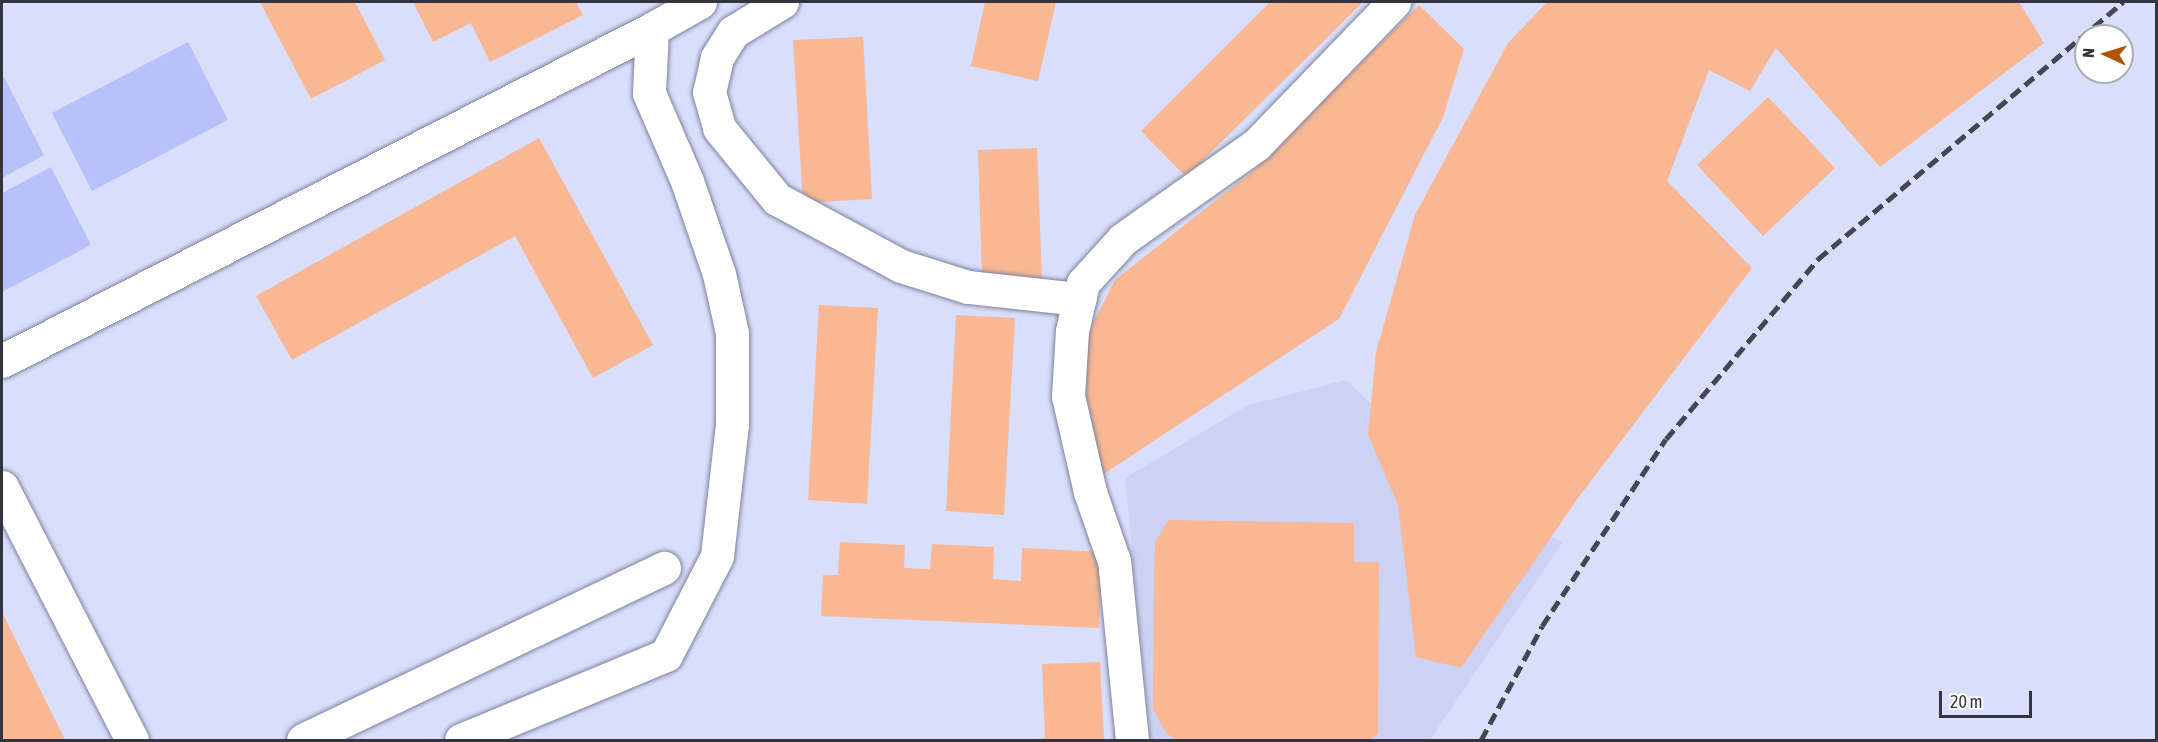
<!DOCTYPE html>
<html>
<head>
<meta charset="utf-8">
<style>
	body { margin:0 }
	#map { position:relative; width:2158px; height:742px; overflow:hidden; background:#d9defb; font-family:"Asap Condensed",sans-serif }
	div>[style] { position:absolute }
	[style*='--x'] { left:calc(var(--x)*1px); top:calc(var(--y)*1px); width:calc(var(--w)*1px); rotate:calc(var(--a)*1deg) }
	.built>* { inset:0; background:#cbd2f4 }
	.green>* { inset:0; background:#b8c1f9 }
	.building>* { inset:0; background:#f9b793 }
	.roads { filter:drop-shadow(0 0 2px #7d829c) drop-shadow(0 0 2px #7d829c) }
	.minor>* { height:33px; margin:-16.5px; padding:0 16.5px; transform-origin:16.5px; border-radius:16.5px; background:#fff }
	.rail>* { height:4.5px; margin-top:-2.25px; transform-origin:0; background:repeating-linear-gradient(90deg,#444653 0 12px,transparent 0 18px) }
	span { translate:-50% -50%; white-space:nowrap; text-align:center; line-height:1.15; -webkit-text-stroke:6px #fff; paint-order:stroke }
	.frame { position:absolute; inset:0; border:3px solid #32343f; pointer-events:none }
	.north { position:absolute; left:2074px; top:24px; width:60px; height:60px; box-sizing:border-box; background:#fff; border:2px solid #adaeb2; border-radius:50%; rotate:274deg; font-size:16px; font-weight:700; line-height:24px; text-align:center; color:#32343f }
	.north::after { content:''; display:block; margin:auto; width:21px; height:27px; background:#b25305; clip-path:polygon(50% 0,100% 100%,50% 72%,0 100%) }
	.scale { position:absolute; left:1939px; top:691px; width:93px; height:27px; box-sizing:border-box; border:3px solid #32343f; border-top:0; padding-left:8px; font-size:18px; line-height:21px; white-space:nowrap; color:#32343f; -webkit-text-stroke:4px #fff; paint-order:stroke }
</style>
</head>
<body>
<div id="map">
	<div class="built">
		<div style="clip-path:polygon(1346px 380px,1424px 455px,1562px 543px,1430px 740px,1151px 740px,1125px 478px,1248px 405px)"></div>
	</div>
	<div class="green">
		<div style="clip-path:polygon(188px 42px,228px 120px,92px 191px,52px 113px)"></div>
		<div style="clip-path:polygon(4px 77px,44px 155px,2px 178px,2px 79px)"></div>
		<div style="clip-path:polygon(51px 167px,91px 245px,2px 292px,2px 193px)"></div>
	</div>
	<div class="building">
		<div style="clip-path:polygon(260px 2px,355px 2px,385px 60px,311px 99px)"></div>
		<div style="clip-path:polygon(413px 2px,576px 2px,583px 15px,490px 62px,471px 23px,433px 42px)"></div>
		<div style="clip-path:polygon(985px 2px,1056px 2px,1038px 81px,971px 66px)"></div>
		<div style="clip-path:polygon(1270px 2px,1363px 2px,1186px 177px,1141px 131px)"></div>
		<div style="clip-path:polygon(1547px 2px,2019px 2px,2044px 43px,1880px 167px,1776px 48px,1750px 91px,1709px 70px,1667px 181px,1752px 268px,1578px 498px,1461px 668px,1416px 657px,1398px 505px,1368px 435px,1376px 352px,1415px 215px,1508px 43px)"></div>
		<div style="clip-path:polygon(1419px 5px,1464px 49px,1443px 117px,1339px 319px,1102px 475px,1078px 353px,1115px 280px,1253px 171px)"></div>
		<div style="clip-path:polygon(863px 37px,872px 199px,803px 203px,793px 40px)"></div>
		<div style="clip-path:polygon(1768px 97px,1835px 168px,1763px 236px,1697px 165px)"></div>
		<div style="clip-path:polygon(539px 138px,653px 345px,593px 378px,515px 236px,292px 360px,256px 296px)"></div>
		<div style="clip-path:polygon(1037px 148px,1042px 278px,982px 280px,978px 150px)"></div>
		<div style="clip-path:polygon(819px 305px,878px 308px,867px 504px,808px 500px)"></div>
		<div style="clip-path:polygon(956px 315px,1015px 318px,1004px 515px,946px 511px)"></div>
		<div style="clip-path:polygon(1169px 520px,1354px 523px,1354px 562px,1379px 562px,1378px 734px,1369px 740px,1178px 740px,1167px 734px,1153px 709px,1154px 575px,1155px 542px)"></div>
		<div style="clip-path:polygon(840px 542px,905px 545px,904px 568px,930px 569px,932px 544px,994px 547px,993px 579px,1021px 581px,1022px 548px,1102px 552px,1099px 628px,821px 616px,823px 575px,838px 575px)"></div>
		<div style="clip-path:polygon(2px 612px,65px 740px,2px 740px)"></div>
		<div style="clip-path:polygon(1100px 662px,1104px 740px,1027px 740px,1045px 738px,1042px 664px)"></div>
	</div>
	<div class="roads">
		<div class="minor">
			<div style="--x:782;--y:2;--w:57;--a:148.5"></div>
			<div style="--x:733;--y:32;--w:31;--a:122"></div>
			<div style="--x:717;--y:58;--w:35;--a:103"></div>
			<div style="--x:709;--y:92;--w:37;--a:74"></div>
			<div style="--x:719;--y:128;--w:92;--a:50.8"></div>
			<div style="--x:777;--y:199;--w:141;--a:28.4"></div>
			<div style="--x:901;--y:266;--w:70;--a:17.4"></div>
			<div style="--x:968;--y:287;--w:112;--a:6.2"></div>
			<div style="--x:2;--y:361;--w:730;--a:-27.06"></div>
			<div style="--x:2;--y:487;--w:284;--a:62.8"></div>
			<div style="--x:303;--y:740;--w:400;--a:-25.5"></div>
			<div style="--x:461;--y:740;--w:222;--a:-22.5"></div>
			<div style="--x:666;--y:655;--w:111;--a:-62.7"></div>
			<div style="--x:717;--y:556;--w:132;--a:-83.5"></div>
			<div style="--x:732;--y:425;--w:92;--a:-90"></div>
			<div style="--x:732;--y:333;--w:60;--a:-102.4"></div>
			<div style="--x:719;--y:274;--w:98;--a:-109"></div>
			<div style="--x:687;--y:181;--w:96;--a:-113.4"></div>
			<div style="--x:649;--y:93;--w:64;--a:-87.3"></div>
			<div style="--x:652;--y:29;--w:55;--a:-29.4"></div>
			<div style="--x:1132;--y:740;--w:180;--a:-95.7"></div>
			<div style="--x:1114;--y:561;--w:73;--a:-109.2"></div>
			<div style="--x:1090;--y:492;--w:98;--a:-102.9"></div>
			<div style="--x:1068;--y:396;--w:65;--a:-86.5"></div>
			<div style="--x:1072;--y:331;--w:49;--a:-77.1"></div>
			<div style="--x:1083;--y:283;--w:59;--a:-47.7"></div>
			<div style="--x:1123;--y:239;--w:163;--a:-35.3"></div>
			<div style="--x:1256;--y:145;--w:199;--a:-46"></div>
		</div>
	</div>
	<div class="rail">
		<div style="--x:1481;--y:740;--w:129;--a:-61.8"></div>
		<div style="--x:1542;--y:626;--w:224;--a:-56.5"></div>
		<div style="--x:1666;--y:439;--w:236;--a:-49.8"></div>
		<div style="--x:1818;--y:259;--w:399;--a:-40.1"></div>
	</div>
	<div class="frame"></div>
	<div class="north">N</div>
	<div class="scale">20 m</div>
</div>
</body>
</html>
